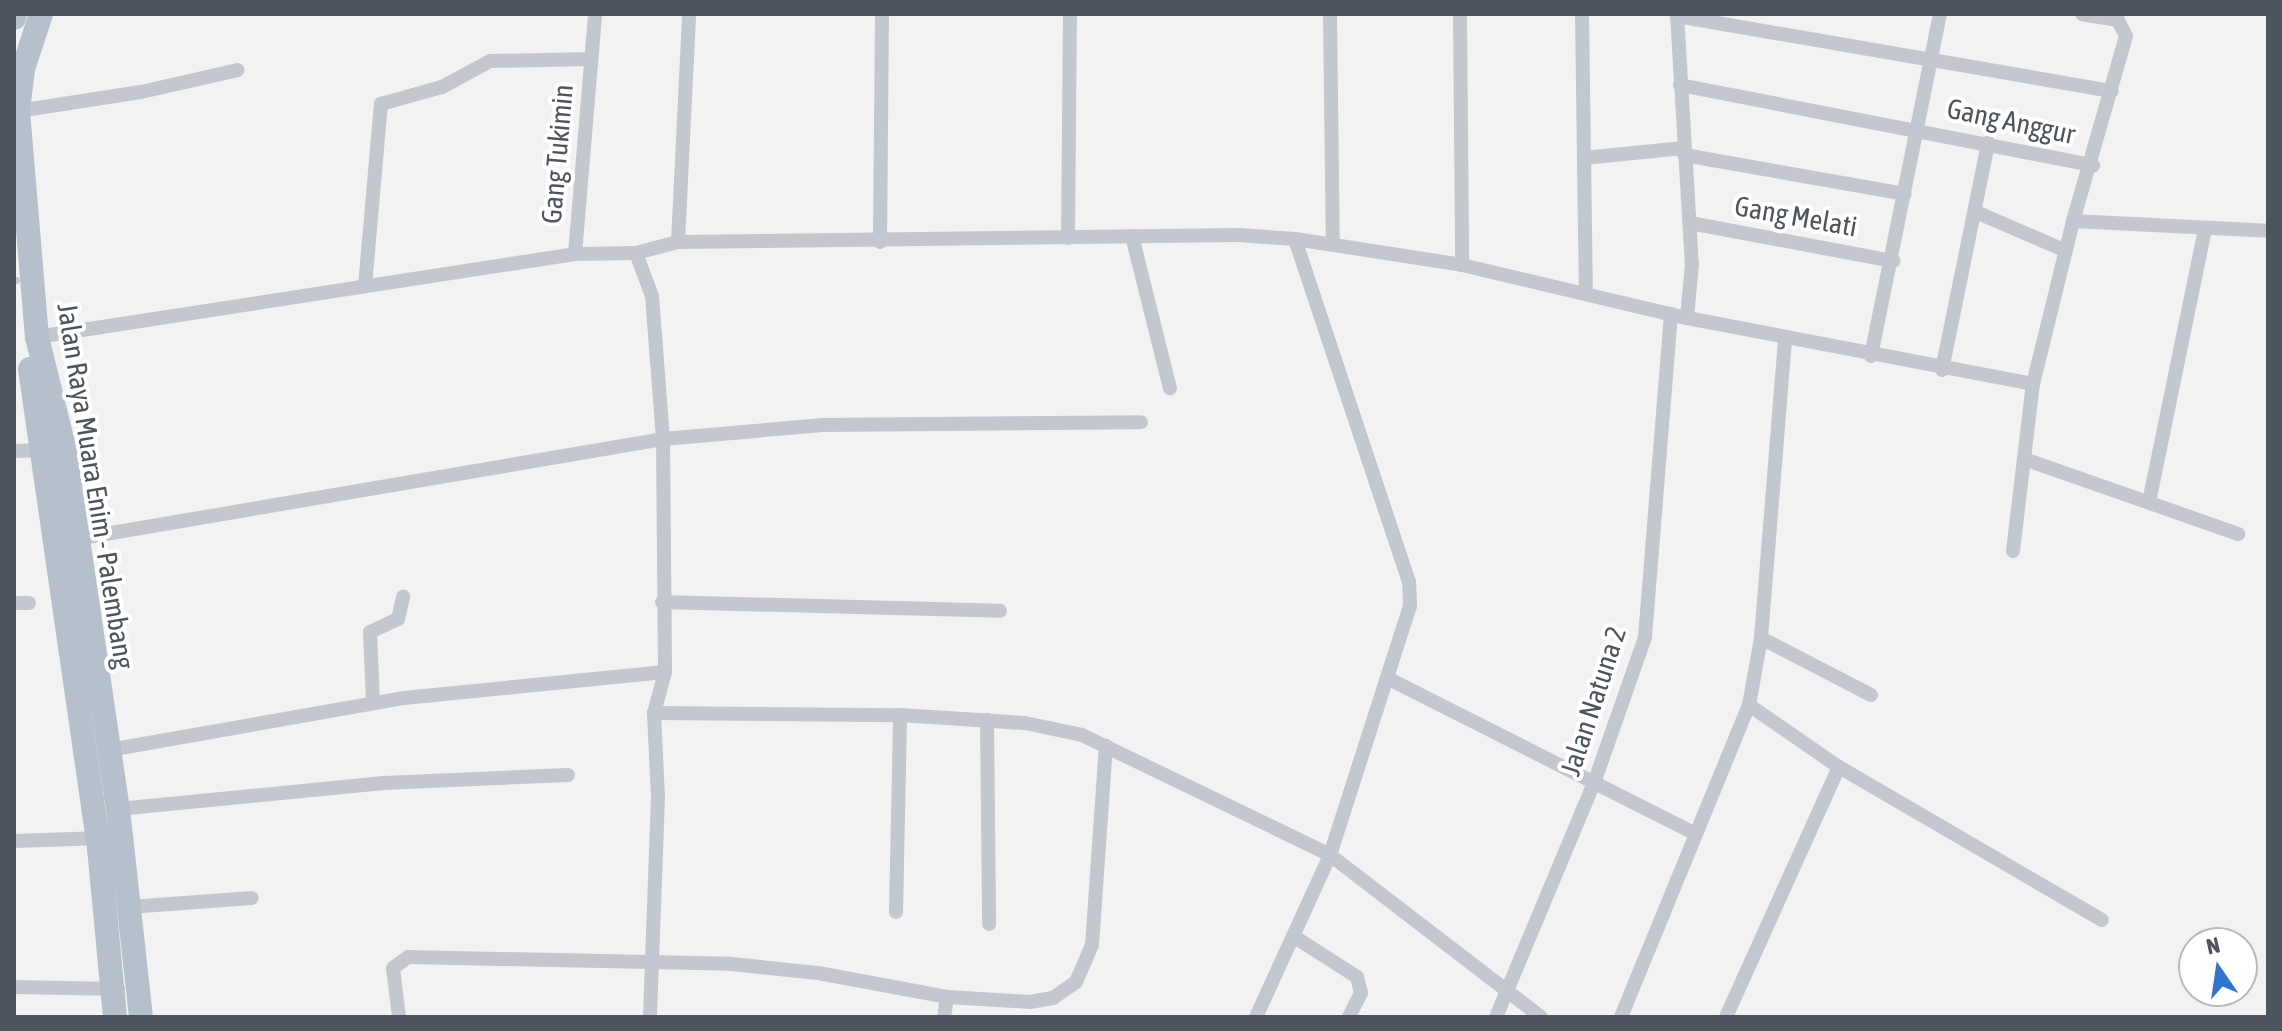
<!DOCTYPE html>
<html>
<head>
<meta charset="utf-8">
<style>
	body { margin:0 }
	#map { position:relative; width:2282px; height:1031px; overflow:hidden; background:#f3f2f2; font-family:"Asap Condensed",sans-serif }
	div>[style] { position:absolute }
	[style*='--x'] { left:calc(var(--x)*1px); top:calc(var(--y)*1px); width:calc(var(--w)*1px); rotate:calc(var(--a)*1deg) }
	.service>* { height:7px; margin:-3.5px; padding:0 3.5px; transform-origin:3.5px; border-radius:3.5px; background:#c2c8ce }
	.minor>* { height:14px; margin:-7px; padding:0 7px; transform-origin:7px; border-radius:7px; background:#c2c8ce }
	.primary>* { height:24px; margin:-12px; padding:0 12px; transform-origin:12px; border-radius:12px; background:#b5c0cc }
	span { translate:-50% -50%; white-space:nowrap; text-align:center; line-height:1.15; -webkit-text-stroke:8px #fff; paint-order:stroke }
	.street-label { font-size:28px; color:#4c545d }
	.frame { position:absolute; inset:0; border:16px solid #4c545d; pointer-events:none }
	.north { position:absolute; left:2178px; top:927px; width:80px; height:80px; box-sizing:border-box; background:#fff; border:2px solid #b7bbbe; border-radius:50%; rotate:347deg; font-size:22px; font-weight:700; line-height:32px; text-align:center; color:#4c545d }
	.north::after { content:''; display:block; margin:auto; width:28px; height:36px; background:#3174ce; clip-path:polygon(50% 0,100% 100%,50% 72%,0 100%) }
</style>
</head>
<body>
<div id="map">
	<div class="service">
		<div style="--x:14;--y:280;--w:2;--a:0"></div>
	</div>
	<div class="minor">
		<div style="--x:1330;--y:14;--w:230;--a:89.3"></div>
		<div style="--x:1460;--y:14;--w:251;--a:89.5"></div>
		<div style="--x:1582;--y:14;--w:276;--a:89.2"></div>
		<div style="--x:1677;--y:14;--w:250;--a:86.6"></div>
		<div style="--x:1692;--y:264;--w:54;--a:95.3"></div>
		<div style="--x:1677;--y:16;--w:441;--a:9.8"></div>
		<div style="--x:1680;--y:85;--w:421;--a:11"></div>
		<div style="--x:18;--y:111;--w:124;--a:-8.8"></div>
		<div style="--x:141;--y:92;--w:99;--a:-12.8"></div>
		<div style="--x:1684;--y:155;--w:224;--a:10"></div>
		<div style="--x:1584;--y:158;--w:100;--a:-5.7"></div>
		<div style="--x:1976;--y:212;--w:98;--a:23.4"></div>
		<div style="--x:2073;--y:221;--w:192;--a:-74"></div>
		<div style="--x:2126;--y:36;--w:18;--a:-117"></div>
		<div style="--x:2118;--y:20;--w:36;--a:-171"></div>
		<div style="--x:1690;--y:223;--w:207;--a:10.6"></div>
		<div style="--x:1132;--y:236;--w:157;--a:76"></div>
		<div style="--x:1068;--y:238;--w:224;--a:-89.5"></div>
		<div style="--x:678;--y:242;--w:228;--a:-87.2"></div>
		<div style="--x:880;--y:242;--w:228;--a:-89.5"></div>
		<div style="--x:636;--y:253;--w:46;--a:69.6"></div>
		<div style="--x:652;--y:296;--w:143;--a:85.6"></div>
		<div style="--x:663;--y:439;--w:233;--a:89.5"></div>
		<div style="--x:665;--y:672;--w:42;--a:105"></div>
		<div style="--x:654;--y:713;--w:84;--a:87.3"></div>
		<div style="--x:658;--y:797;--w:220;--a:92.1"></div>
		<div style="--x:575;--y:254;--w:241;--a:-85.2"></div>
		<div style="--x:365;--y:286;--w:183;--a:-85"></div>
		<div style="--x:381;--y:104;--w:63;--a:-15.6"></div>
		<div style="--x:442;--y:87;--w:55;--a:-28.4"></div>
		<div style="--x:490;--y:61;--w:101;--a:-1.1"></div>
		<div style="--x:37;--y:337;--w:544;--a:-8.77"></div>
		<div style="--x:575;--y:254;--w:61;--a:-0.9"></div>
		<div style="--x:636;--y:253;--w:43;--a:-14.7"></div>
		<div style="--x:678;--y:242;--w:560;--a:-0.72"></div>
		<div style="--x:1238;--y:235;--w:57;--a:4"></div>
		<div style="--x:1295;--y:239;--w:169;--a:8.8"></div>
		<div style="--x:1462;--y:265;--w:231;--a:13.3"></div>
		<div style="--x:1687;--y:318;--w:352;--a:10.8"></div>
		<div style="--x:2033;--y:384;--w:168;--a:-76.2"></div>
		<div style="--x:2073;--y:221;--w:195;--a:2.9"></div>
		<div style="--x:1871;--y:356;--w:349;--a:-78.6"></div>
		<div style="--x:1942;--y:370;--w:232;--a:-78.5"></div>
		<div style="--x:14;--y:451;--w:32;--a:-2"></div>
		<div style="--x:2027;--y:460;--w:224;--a:19.3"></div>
		<div style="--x:2149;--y:502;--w:278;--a:-78.4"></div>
		<div style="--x:76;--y:539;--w:595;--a:-9.67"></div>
		<div style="--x:663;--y:439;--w:160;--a:-5"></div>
		<div style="--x:822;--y:425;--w:319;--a:-0.5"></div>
		<div style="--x:2013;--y:551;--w:168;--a:-83.2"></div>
		<div style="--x:662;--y:602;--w:338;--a:1.5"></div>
		<div style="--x:14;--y:603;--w:15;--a:0"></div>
		<div style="--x:1761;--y:638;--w:124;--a:27.4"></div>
		<div style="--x:1387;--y:678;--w:346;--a:26.8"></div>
		<div style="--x:373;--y:703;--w:71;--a:-92.4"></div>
		<div style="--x:370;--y:632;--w:31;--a:-25"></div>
		<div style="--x:398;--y:619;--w:23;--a:-77"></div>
		<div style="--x:1749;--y:705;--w:109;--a:34.6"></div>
		<div style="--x:1839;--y:767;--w:304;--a:30.2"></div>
		<div style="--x:654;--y:713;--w:246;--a:0.5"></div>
		<div style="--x:900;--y:715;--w:125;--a:3.7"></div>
		<div style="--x:1025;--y:723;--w:58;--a:11.9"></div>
		<div style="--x:1082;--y:735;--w:276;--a:25.8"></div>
		<div style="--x:1330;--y:855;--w:266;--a:37.5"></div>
		<div style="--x:987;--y:720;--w:204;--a:89.4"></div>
		<div style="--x:109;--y:750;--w:300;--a:-10"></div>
		<div style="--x:404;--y:698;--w:262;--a:-5.7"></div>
		<div style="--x:118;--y:809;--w:267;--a:-5.6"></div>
		<div style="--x:384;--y:783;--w:184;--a:-2.5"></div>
		<div style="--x:14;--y:841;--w:88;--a:-2"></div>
		<div style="--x:129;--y:907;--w:123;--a:-4.2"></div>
		<div style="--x:896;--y:912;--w:197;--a:-88.8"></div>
		<div style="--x:1293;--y:936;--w:76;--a:32.6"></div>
		<div style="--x:1357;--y:977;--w:16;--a:76"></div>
		<div style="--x:1361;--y:993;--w:27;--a:117"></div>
		<div style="--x:14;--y:987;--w:104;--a:1.1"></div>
		<div style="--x:399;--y:1017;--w:49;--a:-97"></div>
		<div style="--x:393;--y:968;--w:19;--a:-36"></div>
		<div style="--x:408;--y:957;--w:323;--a:1.2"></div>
		<div style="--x:731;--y:964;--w:87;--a:5.9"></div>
		<div style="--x:818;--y:973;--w:131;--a:10.5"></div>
		<div style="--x:947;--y:997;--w:83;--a:3.4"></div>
		<div style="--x:1030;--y:1002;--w:23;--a:-10"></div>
		<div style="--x:1053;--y:998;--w:28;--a:-35"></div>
		<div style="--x:1076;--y:982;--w:40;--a:-66.6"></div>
		<div style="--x:1092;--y:945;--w:200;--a:-86"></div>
		<div style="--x:944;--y:1017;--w:20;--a:-81"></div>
		<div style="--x:1256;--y:1017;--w:178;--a:-65.4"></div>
		<div style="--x:1330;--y:855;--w:262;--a:-72.2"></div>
		<div style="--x:1410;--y:606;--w:24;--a:-92"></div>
		<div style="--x:1409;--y:582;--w:361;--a:-108.4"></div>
		<div style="--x:1496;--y:1017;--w:254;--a:-67.3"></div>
		<div style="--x:1594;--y:783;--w:155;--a:-70.7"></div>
		<div style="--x:1645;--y:637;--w:324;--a:-85.4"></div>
		<div style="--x:1621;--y:1017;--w:337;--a:-67.7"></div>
		<div style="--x:1749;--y:705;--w:68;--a:-79.8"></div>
		<div style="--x:1761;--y:638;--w:301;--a:-85.4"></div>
		<div style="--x:1726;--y:1017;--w:274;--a:-65.7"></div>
	</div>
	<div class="primary">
		<div style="--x:41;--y:14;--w:58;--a:108.1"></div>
		<div style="--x:23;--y:69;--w:42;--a:96.8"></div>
		<div style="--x:18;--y:111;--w:227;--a:85.2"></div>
		<div style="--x:37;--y:337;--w:117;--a:76.2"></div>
		<div style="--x:65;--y:451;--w:362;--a:81.6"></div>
		<div style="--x:118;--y:809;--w:209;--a:83.7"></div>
		<div style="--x:14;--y:18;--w:4;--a:-76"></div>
		<div style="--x:30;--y:369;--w:484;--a:81.8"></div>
		<div style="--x:99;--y:848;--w:170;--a:84.6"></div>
	</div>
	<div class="street-label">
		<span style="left:2011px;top:121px;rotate:12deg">Gang Anggur</span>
		<span style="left:557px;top:154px;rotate:-85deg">Gang Tukimin</span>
		<span style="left:1796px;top:216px;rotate:10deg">Gang Melati</span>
		<span style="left:96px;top:486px;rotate:81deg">Jalan Raya Muara Enim - Palembang</span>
		<span style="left:1593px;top:701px;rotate:-72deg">Jalan Natuna 2</span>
	</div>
	<div class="frame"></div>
	<div class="north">N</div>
</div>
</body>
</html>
